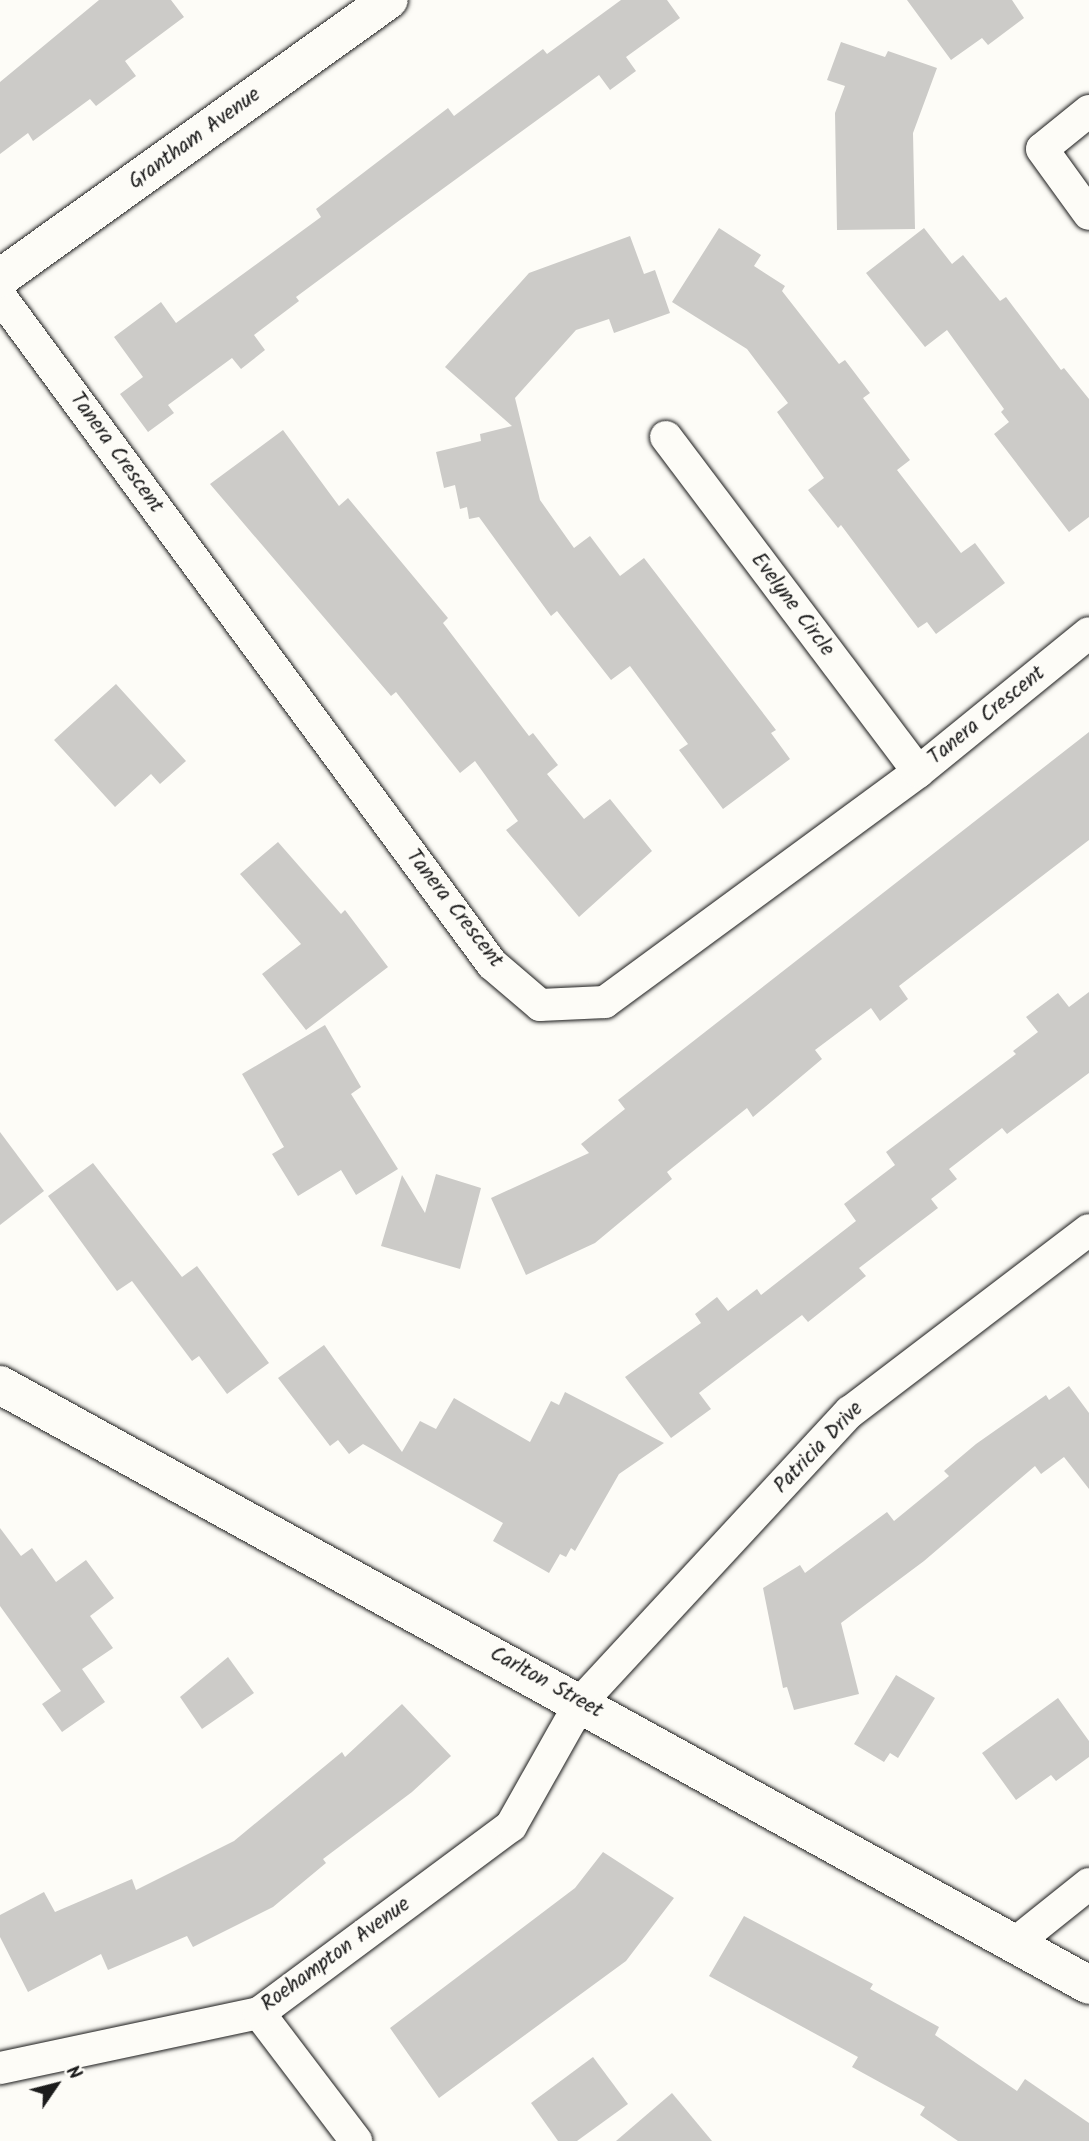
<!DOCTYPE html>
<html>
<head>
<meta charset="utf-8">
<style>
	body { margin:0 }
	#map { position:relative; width:1089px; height:2141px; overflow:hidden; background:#fdfcf7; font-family:Kalam,sans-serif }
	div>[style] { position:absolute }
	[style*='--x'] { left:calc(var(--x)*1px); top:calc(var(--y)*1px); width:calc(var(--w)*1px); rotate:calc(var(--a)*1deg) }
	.building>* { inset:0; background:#cccbc8 }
	.roads { filter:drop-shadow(0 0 2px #1c1c1c) drop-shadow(0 0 2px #1c1c1c) }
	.minor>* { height:32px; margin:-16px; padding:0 16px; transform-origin:16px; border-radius:16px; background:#fdfcf7 }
	.tertiary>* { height:38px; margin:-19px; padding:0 19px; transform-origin:19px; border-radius:19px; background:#fdfcf7 }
	.secondary>* { height:38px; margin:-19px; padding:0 19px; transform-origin:19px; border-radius:19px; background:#fdfcf7 }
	span { translate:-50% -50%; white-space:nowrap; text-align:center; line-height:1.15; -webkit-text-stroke:5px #fdfcf7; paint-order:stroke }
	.street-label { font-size:21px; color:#1c1c1c }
	.north { position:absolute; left:21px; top:2050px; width:70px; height:70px; -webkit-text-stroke:5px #fdfcf7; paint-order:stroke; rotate:55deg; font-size:19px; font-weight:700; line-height:28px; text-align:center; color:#1c1c1c }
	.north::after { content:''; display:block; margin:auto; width:24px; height:32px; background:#1c1c1c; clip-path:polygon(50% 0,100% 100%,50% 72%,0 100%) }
</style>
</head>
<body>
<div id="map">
	<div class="building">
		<div style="clip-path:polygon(99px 0,171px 0,184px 17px,125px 61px,136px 76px,96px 106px,90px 99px,33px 141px,28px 133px,0 154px,0 82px)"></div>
		<div style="clip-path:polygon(621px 0,667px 0,680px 18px,626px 57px,636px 71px,610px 90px,599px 75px,400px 220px,296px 297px,299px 301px,254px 335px,265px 350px,241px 369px,232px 358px,168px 405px,174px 413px,148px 432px,120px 394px,143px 377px,114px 337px,161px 302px,176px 323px,321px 217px,316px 209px,448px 108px,454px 116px,543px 49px,547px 54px)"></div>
		<div style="clip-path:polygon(907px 0,1012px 0,1024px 18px,988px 45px,982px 38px,951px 60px)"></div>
		<div style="clip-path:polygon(841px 42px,885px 57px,888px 51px,937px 68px,913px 133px,915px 229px,837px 230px,835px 113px,845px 86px,827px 80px)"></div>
		<div style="clip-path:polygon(719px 228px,761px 255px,754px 266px,785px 286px,782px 291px,839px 364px,845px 360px,870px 393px,863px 398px,910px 460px,897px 470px,961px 553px,975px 543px,1005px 583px,936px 634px,927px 622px,918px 628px,841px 525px,838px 528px,808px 490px,824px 478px,777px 412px,788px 403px,747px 349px,672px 302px)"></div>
		<div style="clip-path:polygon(924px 228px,952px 264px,963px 255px,1000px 301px,1006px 297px,1061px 370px,1064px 368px,1089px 399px,1089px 517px,1069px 532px,994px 434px,1009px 422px,1001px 412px,1004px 409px,947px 330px,925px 347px,866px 273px)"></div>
		<div style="clip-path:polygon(630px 236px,644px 274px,655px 270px,670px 313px,614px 333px,609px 319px,576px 330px,515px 398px,540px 500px,574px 548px,590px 536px,620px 576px,644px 558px,776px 730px,771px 733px,790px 759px,723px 809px,679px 750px,688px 744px,630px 666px,611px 680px,557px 611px,551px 616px,479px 517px,469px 519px,467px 507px,460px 509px,455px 485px,444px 488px,436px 452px,481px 441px,480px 434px,512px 426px,445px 367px,529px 273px)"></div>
		<div style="clip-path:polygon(283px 430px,339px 506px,348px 498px,448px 618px,443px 623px,529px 736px,533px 733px,558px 765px,547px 774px,584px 819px,610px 799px,652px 851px,579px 917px,506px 830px,518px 821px,475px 761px,460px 773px,396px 692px,391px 696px,210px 484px)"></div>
		<div style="clip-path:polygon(116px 684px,186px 761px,160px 784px,151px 774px,115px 807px,54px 740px)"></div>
		<div style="clip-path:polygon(1089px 732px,1089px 840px,899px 986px,908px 999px,880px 1021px,871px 1008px,815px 1050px,822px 1059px,753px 1117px,747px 1108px,667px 1172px,672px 1179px,595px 1243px,526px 1275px,491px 1198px,589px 1153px,581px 1144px,625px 1109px,618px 1100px)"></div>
		<div style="clip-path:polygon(278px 842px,341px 914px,345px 910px,388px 967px,306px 1030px,262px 974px,301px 944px,240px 874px)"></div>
		<div style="clip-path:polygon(1089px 992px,1089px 1073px,1007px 1134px,1002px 1128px,949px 1169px,957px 1179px,931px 1199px,938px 1208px,859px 1268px,866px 1276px,808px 1322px,802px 1315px,699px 1393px,711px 1409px,671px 1438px,625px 1377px,701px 1323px,695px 1314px,717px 1297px,728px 1311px,757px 1289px,761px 1295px,856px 1221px,844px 1204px,895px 1165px,886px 1152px,1016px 1054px,1013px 1051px,1038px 1032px,1026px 1017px,1058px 993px,1069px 1007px)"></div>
		<div style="clip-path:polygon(325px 1025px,361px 1087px,351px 1094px,398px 1169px,356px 1195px,341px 1170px,298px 1196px,272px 1154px,284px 1147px,242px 1074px)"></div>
		<div style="clip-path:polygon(0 1132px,44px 1191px,0 1225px)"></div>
		<div style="clip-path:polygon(93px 1163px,182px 1277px,197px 1266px,269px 1363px,227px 1394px,199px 1356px,192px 1361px,132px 1281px,117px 1291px,48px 1196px)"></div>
		<div style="clip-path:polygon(436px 1174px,481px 1188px,460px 1269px,381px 1246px,402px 1175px,425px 1213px)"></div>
		<div style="clip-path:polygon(324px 1345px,402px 1452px,420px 1421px,436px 1429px,454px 1398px,530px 1442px,551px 1401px,559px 1405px,565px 1392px,664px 1443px,619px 1474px,575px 1551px,571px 1548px,566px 1557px,560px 1554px,549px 1573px,493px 1541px,503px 1523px,363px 1444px,349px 1454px,338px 1440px,330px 1446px,278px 1378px)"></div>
		<div style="clip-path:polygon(1069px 1386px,1089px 1413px,1089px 1489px,1064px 1457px,1041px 1474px,1035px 1466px,924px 1561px,841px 1623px,859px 1694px,794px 1710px,787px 1687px,783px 1688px,763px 1588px,800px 1565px,805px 1573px,887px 1512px,894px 1521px,949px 1476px,944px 1471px,976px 1444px,1046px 1395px,1049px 1400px)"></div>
		<div style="clip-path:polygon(0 1528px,21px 1556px,32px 1548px,56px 1582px,86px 1560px,114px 1598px,90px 1616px,113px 1648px,82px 1669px,105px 1702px,62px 1732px,42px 1704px,61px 1691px,0 1606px)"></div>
		<div style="clip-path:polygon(228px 1657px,254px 1693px,202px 1729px,180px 1697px)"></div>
		<div style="clip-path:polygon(896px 1675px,935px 1698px,898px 1758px,890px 1753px,884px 1762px,854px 1744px)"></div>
		<div style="clip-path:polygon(1058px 1698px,1089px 1741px,1089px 1757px,1056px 1781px,1051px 1775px,1016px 1800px,982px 1753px)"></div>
		<div style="clip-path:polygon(402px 1704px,451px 1756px,412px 1792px,323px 1859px,326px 1863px,273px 1907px,193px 1947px,187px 1936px,108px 1970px,101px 1954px,28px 1992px,0 1937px,0 1915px,44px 1892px,55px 1912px,132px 1879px,136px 1890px,234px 1841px,342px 1752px,345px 1757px)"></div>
		<div style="clip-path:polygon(603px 1852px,674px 1898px,626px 1961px,439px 2098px,390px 2028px,575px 1888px)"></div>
		<div style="clip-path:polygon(744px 1916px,873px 1984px,870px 1989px,939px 2027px,935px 2035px,1017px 2091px,1025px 2079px,1089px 2123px,1089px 2141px,958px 2141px,920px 2115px,925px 2107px,852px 2067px,858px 2057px,709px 1976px)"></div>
		<div style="clip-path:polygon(593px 2057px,628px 2104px,577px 2141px,558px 2141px,531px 2103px)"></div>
		<div style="clip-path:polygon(672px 2093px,712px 2141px,616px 2141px)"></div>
	</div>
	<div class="roads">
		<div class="minor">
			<div style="--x:1089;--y:111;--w:60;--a:141"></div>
			<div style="--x:1042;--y:149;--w:80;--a:54.1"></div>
			<div style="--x:0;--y:296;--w:830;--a:53.63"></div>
			<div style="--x:492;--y:964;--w:63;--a:40.5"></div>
			<div style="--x:540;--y:1005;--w:65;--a:-2.6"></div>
			<div style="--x:605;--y:1002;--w:388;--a:-36.3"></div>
			<div style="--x:918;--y:772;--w:220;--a:-39.1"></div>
			<div style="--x:666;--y:437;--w:419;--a:53"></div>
			<div style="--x:1014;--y:1944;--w:96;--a:-38.7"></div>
			<div style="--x:259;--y:2013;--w:161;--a:52.8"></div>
			<div style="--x:0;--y:2068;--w:265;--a:-12"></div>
			<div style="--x:259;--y:2013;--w:314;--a:-36.6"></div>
			<div style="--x:511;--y:1826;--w:142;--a:-60.6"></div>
			<div style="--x:581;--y:1702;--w:396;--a:-47.2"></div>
			<div style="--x:850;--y:1412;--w:300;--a:-37.3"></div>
		</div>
		<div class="tertiary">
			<div style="--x:0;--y:278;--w:478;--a:-35.6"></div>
		</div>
		<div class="secondary">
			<div style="--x:0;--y:1385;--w:1243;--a:28.85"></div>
		</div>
	</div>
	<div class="street-label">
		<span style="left:195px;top:139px;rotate:-36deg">Grantham Avenue</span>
		<span style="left:116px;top:453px;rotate:54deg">Tanera Crescent</span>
		<span style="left:792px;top:605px;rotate:53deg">Evelyne Circle</span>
		<span style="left:987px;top:716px;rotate:-39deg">Tanera Crescent</span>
		<span style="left:454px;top:909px;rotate:52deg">Tanera Crescent</span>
		<span style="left:819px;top:1448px;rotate:-46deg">Patricia Drive</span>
		<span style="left:546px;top:1683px;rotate:29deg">Carlton Street</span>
		<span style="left:336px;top:1955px;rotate:-36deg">Roehampton Avenue</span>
	</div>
	<div class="north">N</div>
</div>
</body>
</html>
